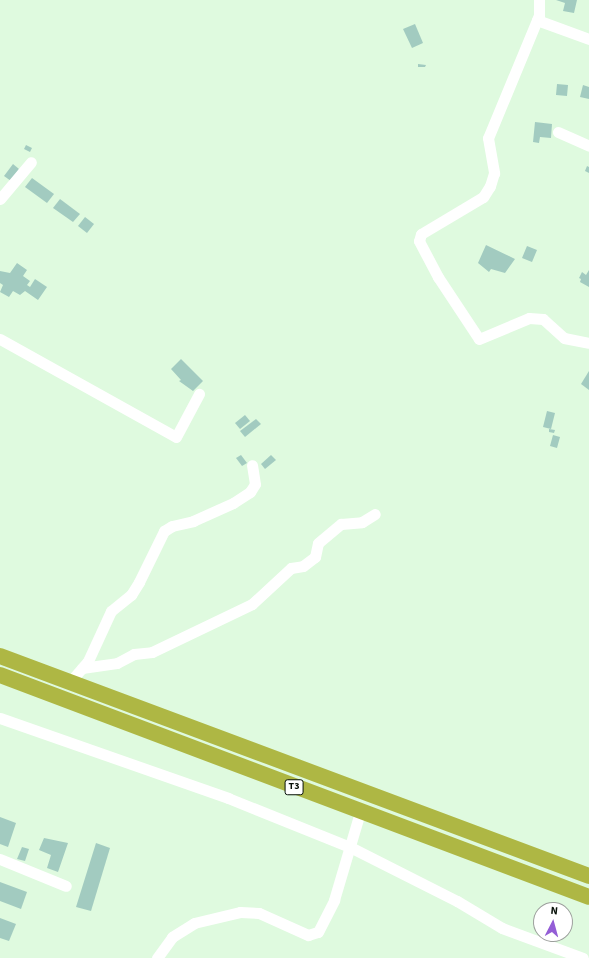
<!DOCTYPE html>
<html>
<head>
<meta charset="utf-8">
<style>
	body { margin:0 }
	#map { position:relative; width:589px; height:958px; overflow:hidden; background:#dffadf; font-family:"Source Sans 3",sans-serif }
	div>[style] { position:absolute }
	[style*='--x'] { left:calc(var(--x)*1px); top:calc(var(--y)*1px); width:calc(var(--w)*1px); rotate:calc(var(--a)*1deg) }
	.building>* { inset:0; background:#a2cbc0 }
	.minor>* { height:11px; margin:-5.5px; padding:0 5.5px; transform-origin:5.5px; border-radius:5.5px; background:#fff }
	.highway>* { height:16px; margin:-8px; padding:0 8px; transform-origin:8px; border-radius:8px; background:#aeb744 }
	span { translate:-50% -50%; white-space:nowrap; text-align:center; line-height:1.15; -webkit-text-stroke:4px #fff; paint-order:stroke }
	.shield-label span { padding:1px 3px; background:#fff; border:1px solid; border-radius:3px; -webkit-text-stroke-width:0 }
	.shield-label { font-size:10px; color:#071008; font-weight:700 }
	.north { position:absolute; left:533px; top:902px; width:40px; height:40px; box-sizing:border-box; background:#fff; border:1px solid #9c9f9c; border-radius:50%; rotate:6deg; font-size:11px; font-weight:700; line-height:16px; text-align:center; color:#071008 }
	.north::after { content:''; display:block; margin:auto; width:14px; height:18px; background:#945ed6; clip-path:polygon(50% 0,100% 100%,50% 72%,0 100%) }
</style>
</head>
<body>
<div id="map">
	<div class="building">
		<div style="clip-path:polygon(556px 0,577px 0,574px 13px,563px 11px,565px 3px)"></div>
		<div style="clip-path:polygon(415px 24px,423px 43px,412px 48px,403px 29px)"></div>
		<div style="clip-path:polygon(418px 64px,426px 65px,425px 67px,418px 67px)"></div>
		<div style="clip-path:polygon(557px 84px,568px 85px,567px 96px,556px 95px)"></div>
		<div style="clip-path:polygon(583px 85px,589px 87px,589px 99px,580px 97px)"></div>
		<div style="clip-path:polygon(535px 122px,552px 124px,551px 138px,540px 137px,539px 143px,533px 142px)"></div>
		<div style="clip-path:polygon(26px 145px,32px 148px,30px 152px,24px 149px)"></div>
		<div style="clip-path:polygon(13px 164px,19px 169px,11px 181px,4px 176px)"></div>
		<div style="clip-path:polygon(587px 166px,589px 167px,589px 173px,585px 171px)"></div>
		<div style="clip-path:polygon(32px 178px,54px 194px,47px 203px,25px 187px)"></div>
		<div style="clip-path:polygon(60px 199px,80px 214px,73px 222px,53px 208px)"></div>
		<div style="clip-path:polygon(85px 217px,94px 224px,87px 233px,78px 226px)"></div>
		<div style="clip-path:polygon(486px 245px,515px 259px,505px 273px,491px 269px,489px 272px,478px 263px)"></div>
		<div style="clip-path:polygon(527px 246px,537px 250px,532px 262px,522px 258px)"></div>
		<div style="clip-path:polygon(17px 263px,27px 270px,23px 276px,30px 281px,27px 285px,30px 287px,35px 279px,47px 287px,38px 300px,25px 291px,20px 295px,13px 291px,9px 297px,0 292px,3px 285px,0 283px,0 271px,10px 273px)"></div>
		<div style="clip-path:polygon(589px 270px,589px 287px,580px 282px,581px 279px,579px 278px,582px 272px,586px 275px)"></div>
		<div style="clip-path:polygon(181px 359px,203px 381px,193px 391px,179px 381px,181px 380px,171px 369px)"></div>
		<div style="clip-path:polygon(589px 371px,589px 390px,581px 384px)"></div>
		<div style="clip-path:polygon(547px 411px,555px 413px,551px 429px,543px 427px)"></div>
		<div style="clip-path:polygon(245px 415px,250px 421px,240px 429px,235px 423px)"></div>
		<div style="clip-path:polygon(256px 419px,261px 424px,245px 437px,240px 431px)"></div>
		<div style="clip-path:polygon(549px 429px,555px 430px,554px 433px,549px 432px)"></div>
		<div style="clip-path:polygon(553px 435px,560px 437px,557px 448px,550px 446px)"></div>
		<div style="clip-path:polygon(241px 455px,247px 463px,242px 466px,236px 458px)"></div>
		<div style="clip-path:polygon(271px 455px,276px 460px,265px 469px,261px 464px)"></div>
		<div style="clip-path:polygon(0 817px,16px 823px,8px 847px,0 844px)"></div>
		<div style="clip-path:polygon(44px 838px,68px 843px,58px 872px,47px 868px,51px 855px,39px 850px)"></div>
		<div style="clip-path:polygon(96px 843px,110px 848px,91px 911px,76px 907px)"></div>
		<div style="clip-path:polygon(22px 847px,29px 849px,25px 861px,17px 859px)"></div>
		<div style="clip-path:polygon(0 882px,27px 892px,21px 909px,0 901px)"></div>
		<div style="clip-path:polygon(0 918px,16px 924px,9px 941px,0 938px)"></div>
	</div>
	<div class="minor">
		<div style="--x:539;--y:0;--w:15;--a:90"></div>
		<div style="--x:539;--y:15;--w:133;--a:112.5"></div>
		<div style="--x:488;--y:138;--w:36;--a:80"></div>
		<div style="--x:494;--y:173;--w:14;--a:107"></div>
		<div style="--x:490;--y:186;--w:13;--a:122"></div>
		<div style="--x:483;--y:197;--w:72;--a:149.2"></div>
		<div style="--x:421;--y:234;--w:7;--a:106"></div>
		<div style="--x:419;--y:241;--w:41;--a:62.2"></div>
		<div style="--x:438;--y:277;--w:74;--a:56.5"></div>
		<div style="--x:479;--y:339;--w:54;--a:-22.8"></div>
		<div style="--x:529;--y:318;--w:14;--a:4"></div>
		<div style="--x:543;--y:319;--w:28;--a:42"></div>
		<div style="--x:564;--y:338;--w:25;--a:11"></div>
		<div style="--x:537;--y:20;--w:55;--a:20.1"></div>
		<div style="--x:558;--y:132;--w:34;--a:24"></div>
		<div style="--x:0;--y:199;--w:48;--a:-50"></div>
		<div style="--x:0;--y:339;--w:201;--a:29.1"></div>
		<div style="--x:176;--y:437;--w:49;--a:-61.9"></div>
		<div style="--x:82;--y:668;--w:35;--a:-8"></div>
		<div style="--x:117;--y:663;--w:19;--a:-28"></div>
		<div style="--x:134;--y:654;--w:18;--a:-6"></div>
		<div style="--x:152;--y:652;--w:111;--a:-25.6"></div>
		<div style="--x:252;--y:604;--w:53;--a:-42.7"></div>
		<div style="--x:291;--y:568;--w:12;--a:-9"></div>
		<div style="--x:303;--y:566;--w:15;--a:-37"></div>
		<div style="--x:315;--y:557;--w:14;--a:-78"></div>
		<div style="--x:318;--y:543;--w:30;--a:-40"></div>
		<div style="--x:341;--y:524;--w:21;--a:-5"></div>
		<div style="--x:362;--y:522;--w:15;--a:-32"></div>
		<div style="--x:69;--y:683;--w:29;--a:-49"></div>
		<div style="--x:88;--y:661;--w:55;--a:-65.3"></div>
		<div style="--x:111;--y:611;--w:26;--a:-39"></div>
		<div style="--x:131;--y:595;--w:15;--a:-58"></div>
		<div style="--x:139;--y:582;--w:57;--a:-63.9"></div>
		<div style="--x:164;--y:531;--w:9;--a:-32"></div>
		<div style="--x:172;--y:526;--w:22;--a:-13"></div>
		<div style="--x:193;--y:521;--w:44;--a:-24.2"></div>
		<div style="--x:233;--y:503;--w:20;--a:-33"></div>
		<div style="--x:250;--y:492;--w:9;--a:-58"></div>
		<div style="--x:255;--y:484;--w:19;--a:-99"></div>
		<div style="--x:0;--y:718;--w:242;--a:19.3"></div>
		<div style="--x:228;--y:798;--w:131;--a:21.9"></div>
		<div style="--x:350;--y:847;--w:120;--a:26.8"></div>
		<div style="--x:457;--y:901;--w:52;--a:31"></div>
		<div style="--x:502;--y:928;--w:86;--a:20.3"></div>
		<div style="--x:0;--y:859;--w:71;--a:22.2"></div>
		<div style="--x:157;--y:958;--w:26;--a:-54"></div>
		<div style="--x:172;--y:937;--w:26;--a:-32"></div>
		<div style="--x:194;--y:923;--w:47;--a:-13.4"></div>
		<div style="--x:240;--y:912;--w:19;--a:3"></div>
		<div style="--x:259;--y:913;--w:54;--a:24.2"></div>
		<div style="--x:308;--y:935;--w:10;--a:-17"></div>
		<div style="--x:318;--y:932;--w:36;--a:-63"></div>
		<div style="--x:334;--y:900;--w:92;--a:-73.5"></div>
	</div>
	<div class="highway">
		<div style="--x:0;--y:656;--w:629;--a:20.48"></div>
		<div style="--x:0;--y:675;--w:629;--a:20.65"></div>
	</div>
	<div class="shield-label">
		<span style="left:294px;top:787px">T3</span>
	</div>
	<div class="north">N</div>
</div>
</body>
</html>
